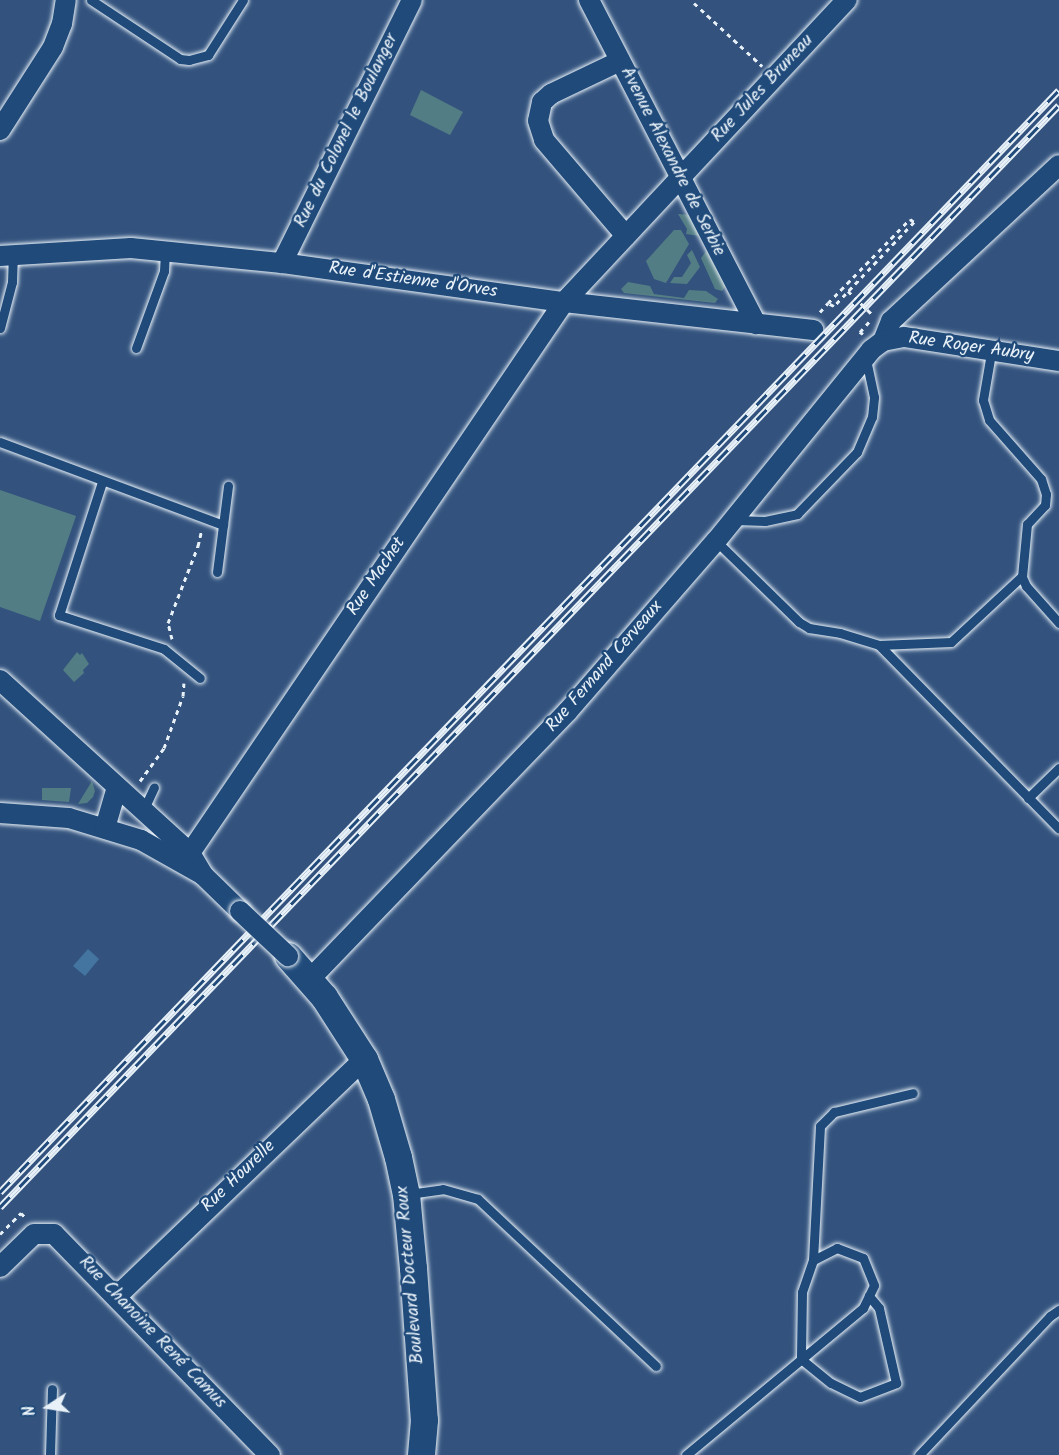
<!DOCTYPE html>
<html>
<head>
<meta charset="utf-8">
<style>
	body { margin:0 }
	#map { position:relative; width:1059px; height:1455px; overflow:hidden; background:#33537e; font-family:Kalam,sans-serif }
	div>[style] { position:absolute }
	[style*='--x'] { left:calc(var(--x)*1px); top:calc(var(--y)*1px); width:calc(var(--w)*1px); rotate:calc(var(--a)*1deg) }
	.green>* { inset:0; background:#537d84 }
	.water>* { inset:0; background:#4475a0 }
	.path>* { height:3px; margin-top:-1.5px; transform-origin:0; background:repeating-linear-gradient(90deg,#e8f1f8 0 4.5px,transparent 0 9px) }
	.roads { filter:drop-shadow(0 0 2px #e8f1f8) drop-shadow(0 0 2px #e8f1f8) }
	.lane>* { height:9px; margin:-4.5px; padding:0 4.5px; transform-origin:4.5px; border-radius:4.5px; background:#1f4a7a }
	.street>* { height:20px; margin:-10px; padding:0 10px; transform-origin:10px; border-radius:10px; background:#1f4a7a }
	.secondary>* { height:27px; margin:-13.5px; padding:0 13.5px; transform-origin:13.5px; border-radius:13.5px; background:#1f4a7a }
	.rail>* { height:7px; margin-top:-3.5px; transform-origin:0; background:repeating-linear-gradient(90deg,#1f4a7a 0 14px,#e8f1f8 0 28px); box-sizing:border-box; border-block:2px solid #e8f1f8 }
	.bridges { filter:drop-shadow(0 0 2px #e8f1f8) drop-shadow(0 0 2px #e8f1f8) }
	.street-bridge>* { height:20px; margin:-10px; padding:0 10px; transform-origin:10px; border-radius:10px; background:#1f4a7a }
	span { translate:-50% -50%; white-space:nowrap; text-align:center; line-height:1.15; -webkit-text-stroke:4.5px #1f4a7a; paint-order:stroke }
	.street-label { font-size:18px; color:#e8f1f8 }
	.north { position:absolute; left:18px; top:1377px; width:60px; height:60px; -webkit-text-stroke:4px #1f4a7a; paint-order:stroke; rotate:258deg; font-size:16px; font-weight:700; line-height:24px; text-align:center; color:#e8f1f8 }
	.north::after { content:''; display:block; margin:auto; width:21px; height:27px; background:#e8f1f8; clip-path:polygon(50% 0,100% 100%,50% 72%,0 100%) }
</style>
</head>
<body>
<div id="map">
	<div class="green">
		<div style="clip-path:polygon(421px 90px,463px 112px,450px 135px,410px 115px)"></div>
		<div style="clip-path:polygon(678px 214px,694px 215px,729px 282px,722px 291px,715px 289px,701px 258px,707px 250px,700px 236px,686px 234px,687px 229px)"></div>
		<div style="clip-path:polygon(674px 230px,681px 230px,689px 244px,666px 283px,654px 279px,646px 261px)"></div>
		<div style="clip-path:polygon(692px 250px,700px 267px,687px 284px,670px 283px,674px 277px,682px 277px,691px 263px,687px 255px)"></div>
		<div style="clip-path:polygon(628px 282px,650px 286px,654px 294px,684px 298px,689px 290px,706px 291px,718px 299px,715px 303px,624px 293px,621px 289px)"></div>
		<div style="clip-path:polygon(0 490px,76px 516px,40px 621px,0 607px)"></div>
		<div style="clip-path:polygon(77px 652px,80px 655px,82px 653px,89px 664px,83px 670px,84px 673px,74px 682px,63px 670px)"></div>
		<div style="clip-path:polygon(92px 781px,95px 791px,93px 797px,87px 803px,78px 804px)"></div>
		<div style="clip-path:polygon(42px 788px,71px 788px,69px 802px,42px 800px)"></div>
	</div>
	<div class="water">
		<div style="clip-path:polygon(88px 949px,99px 959px,85px 976px,73px 966px)"></div>
	</div>
	<div class="path">
		<div style="--x:694;--y:3;--w:93;--a:42.8"></div>
		<div style="--x:848;--y:291;--w:35;--a:44"></div>
		<div style="--x:820;--y:312;--w:12;--a:-48"></div>
		<div style="--x:828;--y:303;--w:117;--a:-45.7"></div>
		<div style="--x:910;--y:219;--w:5;--a:37"></div>
		<div style="--x:914;--y:222;--w:116;--a:133.6"></div>
		<div style="--x:834;--y:306;--w:7;--a:-153"></div>
		<div style="--x:863;--y:334;--w:4;--a:-146"></div>
		<div style="--x:860;--y:332;--w:15;--a:-48"></div>
		<div style="--x:172;--y:639;--w:16;--a:-104"></div>
		<div style="--x:168;--y:623;--w:83;--a:-68.7"></div>
		<div style="--x:198;--y:546;--w:17;--a:-77"></div>
		<div style="--x:140;--y:781;--w:41;--a:-54"></div>
		<div style="--x:164;--y:748;--w:55;--a:-69.9"></div>
		<div style="--x:183;--y:696;--w:13;--a:-86"></div>
		<div style="--x:0;--y:1234;--w:30;--a:-45"></div>
		<div style="--x:21;--y:1213;--w:7;--a:45"></div>
	</div>
	<div class="roads">
		<div class="lane">
			<div style="--x:91;--y:0;--w:107;--a:33.5"></div>
			<div style="--x:180;--y:59;--w:9;--a:6"></div>
			<div style="--x:189;--y:60;--w:20;--a:-15"></div>
			<div style="--x:208;--y:55;--w:65;--a:-57.5"></div>
			<div style="--x:0;--y:328;--w:48;--a:-75.4"></div>
			<div style="--x:12;--y:282;--w:27;--a:-88"></div>
			<div style="--x:136;--y:348;--w:82;--a:-70"></div>
			<div style="--x:164;--y:271;--w:20;--a:-87"></div>
			<div style="--x:991;--y:353;--w:48;--a:99.7"></div>
			<div style="--x:983;--y:400;--w:21;--a:73"></div>
			<div style="--x:989;--y:420;--w:79;--a:48.6"></div>
			<div style="--x:1041;--y:479;--w:16;--a:72"></div>
			<div style="--x:1046;--y:494;--w:11;--a:95"></div>
			<div style="--x:1045;--y:505;--w:26;--a:133"></div>
			<div style="--x:1027;--y:524;--w:53;--a:95.4"></div>
			<div style="--x:1022;--y:577;--w:10;--a:66"></div>
			<div style="--x:1026;--y:586;--w:50;--a:48.3"></div>
			<div style="--x:0;--y:442;--w:238;--a:20.4"></div>
			<div style="--x:102;--y:482;--w:140;--a:107.9"></div>
			<div style="--x:59;--y:615;--w:110;--a:17.9"></div>
			<div style="--x:164;--y:649;--w:46;--a:38.9"></div>
			<div style="--x:735;--y:520;--w:30;--a:2"></div>
			<div style="--x:765;--y:521;--w:33;--a:-12"></div>
			<div style="--x:797;--y:514;--w:86;--a:-45.9"></div>
			<div style="--x:857;--y:452;--w:38;--a:-67"></div>
			<div style="--x:872;--y:417;--w:20;--a:-84"></div>
			<div style="--x:874;--y:397;--w:40;--a:-102"></div>
			<div style="--x:716;--y:541;--w:116;--a:44.3"></div>
			<div style="--x:799;--y:622;--w:12;--a:31"></div>
			<div style="--x:809;--y:628;--w:31;--a:9"></div>
			<div style="--x:840;--y:633;--w:41;--a:17.1"></div>
			<div style="--x:879;--y:645;--w:257;--a:45.6"></div>
			<div style="--x:217;--y:572;--w:87;--a:-82.7"></div>
			<div style="--x:879;--y:645;--w:72;--a:-2.4"></div>
			<div style="--x:951;--y:642;--w:97;--a:-42.9"></div>
			<div style="--x:1028;--y:798;--w:43;--a:-44.1"></div>
			<div style="--x:143;--y:811;--w:26;--a:-65"></div>
			<div style="--x:409;--y:1194;--w:34;--a:-8"></div>
			<div style="--x:443;--y:1189;--w:36;--a:16"></div>
			<div style="--x:478;--y:1199;--w:244;--a:43.2"></div>
			<div style="--x:813;--y:1260;--w:134;--a:-87"></div>
			<div style="--x:820;--y:1126;--w:20;--a:-45"></div>
			<div style="--x:834;--y:1112;--w:81;--a:-13.5"></div>
			<div style="--x:801;--y:1359;--w:38;--a:39"></div>
			<div style="--x:831;--y:1383;--w:32;--a:26"></div>
			<div style="--x:860;--y:1397;--w:39;--a:-21"></div>
			<div style="--x:896;--y:1383;--w:77;--a:-102.8"></div>
			<div style="--x:879;--y:1308;--w:16;--a:-130"></div>
			<div style="--x:50;--y:1455;--w:66;--a:-88.3"></div>
			<div style="--x:686;--y:1455;--w:230;--a:-39.7"></div>
			<div style="--x:863;--y:1308;--w:25;--a:-64"></div>
			<div style="--x:874;--y:1285;--w:29;--a:-112"></div>
			<div style="--x:863;--y:1258;--w:28;--a:-159"></div>
			<div style="--x:837;--y:1248;--w:27;--a:153"></div>
			<div style="--x:813;--y:1260;--w:34;--a:109"></div>
			<div style="--x:802;--y:1292;--w:67;--a:90.9"></div>
			<div style="--x:919;--y:1455;--w:191;--a:-46.7"></div>
			<div style="--x:1050;--y:1316;--w:11;--a:-34"></div>
		</div>
		<div class="street">
			<div style="--x:589;--y:0;--w:365;--a:62.7"></div>
			<div style="--x:620;--y:61;--w:76;--a:154.4"></div>
			<div style="--x:551;--y:94;--w:12;--a:138"></div>
			<div style="--x:542;--y:102;--w:19;--a:102"></div>
			<div style="--x:538;--y:121;--w:20;--a:72"></div>
			<div style="--x:544;--y:140;--w:126;--a:49.5"></div>
			<div style="--x:0;--y:130;--w:98;--a:-57.4"></div>
			<div style="--x:53;--y:47;--w:25;--a:-69"></div>
			<div style="--x:62;--y:24;--w:24;--a:-81"></div>
			<div style="--x:0;--y:256;--w:131;--a:-3.5"></div>
			<div style="--x:131;--y:248;--w:152;--a:5.7"></div>
			<div style="--x:282;--y:263;--w:285;--a:7.9"></div>
			<div style="--x:564;--y:302;--w:251;--a:6.4"></div>
			<div style="--x:282;--y:263;--w:293;--a:-63.7"></div>
			<div style="--x:883;--y:341;--w:22;--a:-68"></div>
			<div style="--x:891;--y:321;--w:229;--a:-42.9"></div>
			<div style="--x:0;--y:680;--w:257;--a:42.3"></div>
			<div style="--x:190;--y:853;--w:26;--a:59"></div>
			<div style="--x:0;--y:813;--w:69;--a:4.1"></div>
			<div style="--x:69;--y:818;--w:75;--a:17"></div>
			<div style="--x:141;--y:840;--w:71;--a:29.4"></div>
			<div style="--x:203;--y:875;--w:52;--a:44.2"></div>
			<div style="--x:105;--y:828;--w:43;--a:-73.7"></div>
			<div style="--x:190;--y:853;--w:666;--a:-55.83"></div>
			<div style="--x:564;--y:302;--w:414;--a:-46.9"></div>
			<div style="--x:310;--y:979;--w:372;--a:-46.1"></div>
			<div style="--x:568;--y:711;--w:225;--a:-49"></div>
			<div style="--x:716;--y:541;--w:246;--a:-50.9"></div>
			<div style="--x:871;--y:350;--w:15;--a:-37"></div>
			<div style="--x:883;--y:341;--w:21;--a:-11"></div>
			<div style="--x:904;--y:337;--w:157;--a:8.8"></div>
			<div style="--x:0;--y:1267;--w:47;--a:-44.1"></div>
			<div style="--x:34;--y:1234;--w:20;--a:0"></div>
			<div style="--x:54;--y:1234;--w:309;--a:45.7"></div>
			<div style="--x:116;--y:1297;--w:344;--a:-43.8"></div>
		</div>
		<div class="secondary">
			<div style="--x:288;--y:956;--w:55;--a:48.7"></div>
			<div style="--x:324;--y:997;--w:74;--a:57.2"></div>
			<div style="--x:364;--y:1059;--w:43;--a:67"></div>
			<div style="--x:381;--y:1099;--w:60;--a:73.7"></div>
			<div style="--x:398;--y:1157;--w:38;--a:78"></div>
			<div style="--x:406;--y:1194;--w:74;--a:84.6"></div>
			<div style="--x:413;--y:1268;--w:152;--a:85.9"></div>
			<div style="--x:424;--y:1420;--w:35;--a:95"></div>
		</div>
	</div>
	<div class="rail">
		<div style="--x:0;--y:1192;--w:1528;--a:-46.14"></div>
		<div style="--x:0;--y:1207;--w:1528;--a:-46.14"></div>
	</div>
	<div class="bridges">
		<div class="street-bridge">
			<div style="--x:240;--y:911;--w:66;--a:43.2"></div>
		</div>
	</div>
	<div class="street-label">
		<span style="left:763px;top:89px;rotate:-47deg">Rue Jules Bruneau</span>
		<span style="left:347px;top:131px;rotate:-64deg">Rue du Colonel le Boulanger</span>
		<span style="left:672px;top:162px;rotate:63deg">Avenue Alexandre de Serbie</span>
		<span style="left:413px;top:281px;rotate:8deg">Rue d'Estienne d'Orves</span>
		<span style="left:971px;top:348px;rotate:8deg">Rue Roger Aubry</span>
		<span style="left:377px;top:577px;rotate:-56deg">Rue Machet</span>
		<span style="left:605px;top:667px;rotate:-49deg">Rue Fernand Cerveaux</span>
		<span style="left:239px;top:1177px;rotate:-44deg">Rue Hourelle</span>
		<span style="left:411px;top:1275px;rotate:-95deg">Boulevard Docteur Roux</span>
		<span style="left:152px;top:1333px;rotate:46deg">Rue Chanoine René Camus</span>
	</div>
	<div class="north">N</div>
</div>
</body>
</html>
